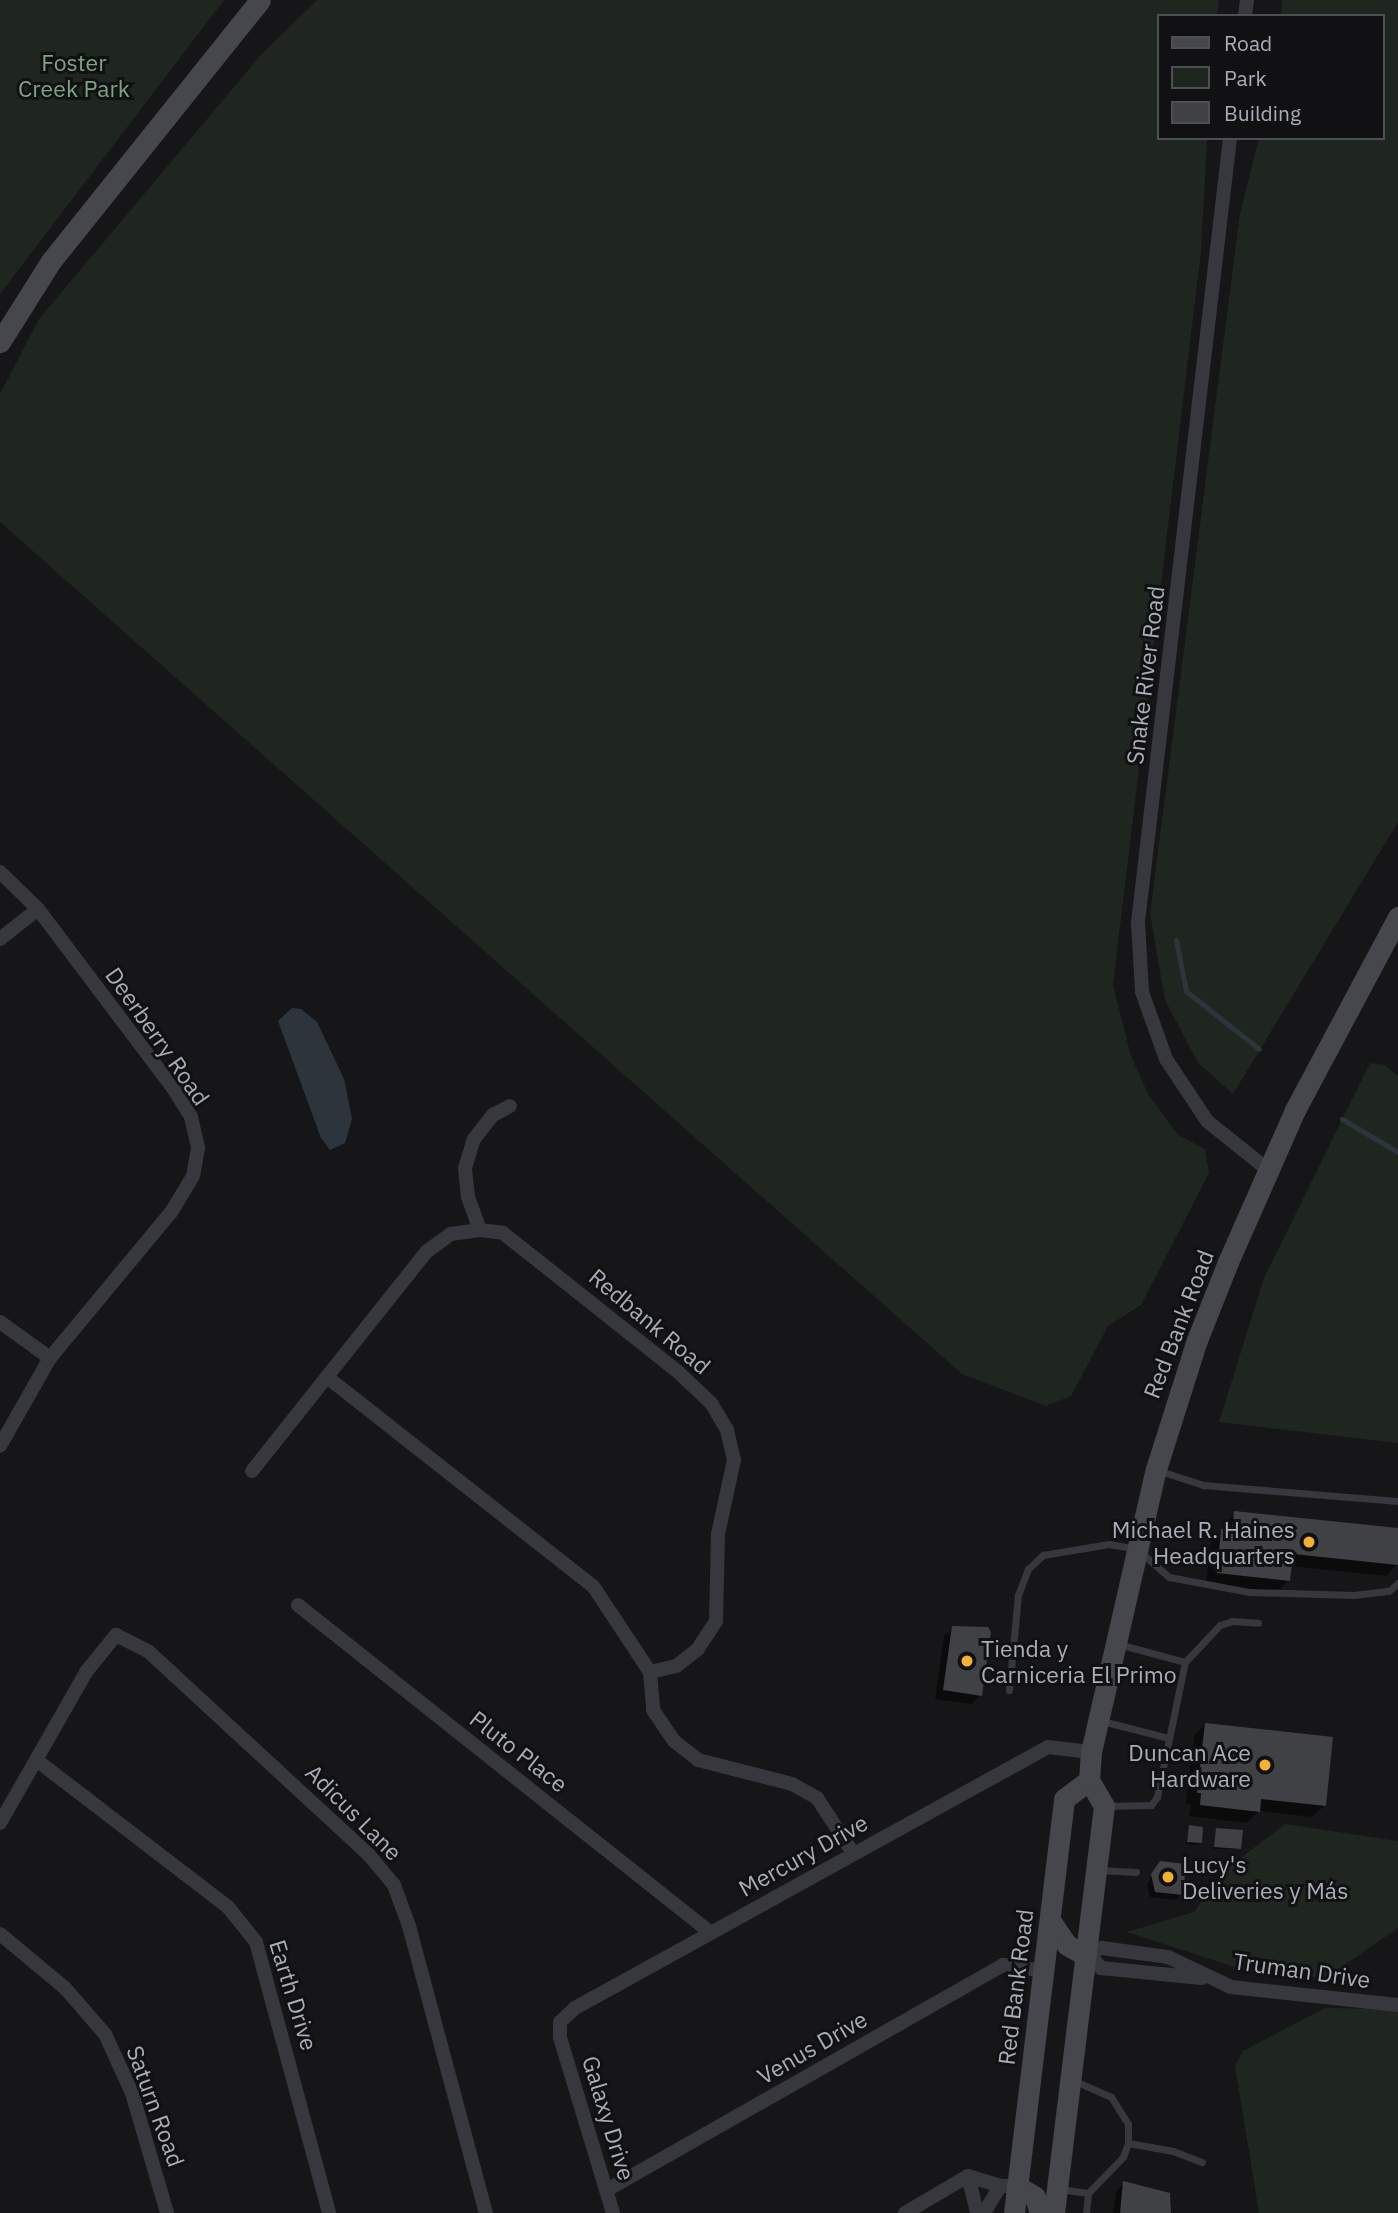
<!DOCTYPE html>
<html>
<head>
<meta charset="utf-8">
<style>
	body { margin:0 }
	#map { position:relative; width:1398px; height:2213px; overflow:hidden; background:#161618; font-family:"IBM Plex Sans",sans-serif }
	div>[style] { position:absolute }
	[style*='--x'] { left:calc(var(--x)*1px); top:calc(var(--y)*1px); width:calc(var(--w)*1px); rotate:calc(var(--a)*1deg) }
	.green>* { inset:0; background:#1e261f }
	.water>* { inset:0; background:#2c353c }
	.shadow>* { inset:0; background:#0007 }
	.stream>* { height:5px; margin:-2.5px; padding:0 2.5px; transform-origin:2.5px; border-radius:2.5px; background:#2c353c }
	.building>* { inset:0; background:#404145 }
	.lane>* { height:7px; margin:-3.5px; padding:0 3.5px; transform-origin:3.5px; border-radius:3.5px; background:#37383d }
	.street>* { height:14px; margin:-7px; padding:0 7px; transform-origin:7px; border-radius:7px; background:#37383d }
	.secondary>* { height:21px; margin:-10.5px; padding:0 10.5px; transform-origin:10.5px; border-radius:10.5px; background:#45474d }
	.dots>* { width:19px; height:19px; translate:-50% -50%; box-sizing:border-box; border:4px solid #111113; border-radius:50% }
	span { translate:-50% -50%; white-space:nowrap; text-align:center; line-height:1.15; -webkit-text-stroke:6px #111113; paint-order:stroke }
	.park-label { font-size:23px; color:#7fa381 }
	.street-label { font-size:23px; color:#a8adb8 }
	.poi-label { font-size:23px; color:#a8adb8 }
	.right { translate:-100% -50%; text-align:right }
	.left { translate:0 -50%; text-align:left }
	.legend { position:absolute; left:1157px; top:14px; width:228px; height:126px; box-sizing:border-box; background:#111113; border:2px solid #4d4f55; margin:0; padding:9px 12px; list-style:none; font-size:21px; color:#a8adb8 }
	.legend li { display:flex; align-items:center; gap:14px; height:35px }
	.legend b { width:35px; border:2px solid #4d4f55 }
</style>
</head>
<body>
<div id="map">
	<div class="green">
		<div style="clip-path:polygon(0 0,224px 0,0 294px)"></div>
		<div style="clip-path:polygon(317px 0,1219px 0,1217px 16px,1158px 16px,1158px 138px,1207px 138px,1201px 251px,1113px 985px,1131px 1056px,1148px 1094px,1178px 1135px,1205px 1149px,1209px 1173px,1141px 1305px,1108px 1326px,1071px 1396px,1046px 1406px,962px 1374px,0 522px,0 394px,39px 319px,260px 56px)"></div>
		<div style="clip-path:polygon(1282px 0,1398px 0,1398px 822px,1233px 1094px,1198px 1063px,1165px 1000px,1150px 914px,1240px 213px,1259px 138px,1382px 138px,1382px 16px,1281px 16px)"></div>
		<div style="clip-path:polygon(1370px 1063px,1385px 1065px,1398px 1076px,1398px 1443px,1219px 1422px,1264px 1278px)"></div>
		<div style="clip-path:polygon(1285px 1824px,1398px 1841px,1398px 1928px,1326px 1978px,1250px 1972px,1127px 1932px,1194px 1912px,1221px 1873px)"></div>
		<div style="clip-path:polygon(1325px 2008px,1398px 2009px,1398px 2213px,1259px 2213px,1235px 2066px,1243px 2051px)"></div>
	</div>
	<div class="water">
		<div style="clip-path:polygon(292px 1008px,301px 1009px,317px 1022px,344px 1079px,352px 1119px,345px 1143px,330px 1150px,321px 1138px,278px 1021px)"></div>
	</div>
	<div class="shadow">
		<div style="clip-path:polygon(1235px 1513px,1398px 1530px,1397px 1564px,1386px 1576px,1290px 1566px,1289px 1580px,1277px 1592px,1206px 1584px,1211px 1543px)"></div>
		<div style="clip-path:polygon(953px 1628px,980px 1695px,972px 1704px,935px 1699px,944px 1636px)"></div>
		<div style="clip-path:polygon(1205px 1724px,1324px 1806px,1312px 1817px,1259px 1811px,1247px 1823px,1189px 1816px,1191px 1805px,1186px 1804px,1194px 1736px)"></div>
		<div style="clip-path:polygon(1189px 1827px,1201px 1843px,1198px 1845px,1186px 1844px)"></div>
		<div style="clip-path:polygon(1216px 1830px,1239px 1849px,1213px 1849px)"></div>
		<div style="clip-path:polygon(1157px 1866px,1181px 1894px,1176px 1900px,1150px 1897px,1147px 1884px)"></div>
		<div style="clip-path:polygon(1124px 2183px,1147px 2186px,1146px 2191px,1168px 2213px,1113px 2213px,1116px 2192px)"></div>
	</div>
	<div class="stream">
		<div style="--x:1176;--y:940;--w:52;--a:78.9"></div>
		<div style="--x:1186;--y:991;--w:93;--a:38.5"></div>
		<div style="--x:1342;--y:1119;--w:65;--a:30.5"></div>
	</div>
	<div class="building">
		<div style="clip-path:polygon(1234px 1511px,1398px 1528px,1398px 1565px,1293px 1554px,1290px 1581px,1217px 1573px,1221px 1529px,1232px 1530px)"></div>
		<div style="clip-path:polygon(952px 1626px,988px 1627px,991px 1632px,982px 1696px,943px 1690px)"></div>
		<div style="clip-path:polygon(1205px 1723px,1333px 1737px,1326px 1806px,1261px 1799px,1260px 1812px,1200px 1805px,1201px 1793px,1197px 1793px)"></div>
		<div style="clip-path:polygon(1189px 1825px,1203px 1827px,1202px 1843px,1187px 1842px)"></div>
		<div style="clip-path:polygon(1216px 1828px,1243px 1830px,1241px 1849px,1214px 1847px)"></div>
		<div style="clip-path:polygon(1160px 1861px,1186px 1864px,1183px 1895px,1155px 1892px,1151px 1874px)"></div>
		<div style="clip-path:polygon(1123px 2181px,1170px 2193px,1171px 2213px,1120px 2213px)"></div>
	</div>
	<div class="lane">
		<div style="--x:1160;--y:1471;--w:45;--a:18"></div>
		<div style="--x:1203;--y:1485;--w:196;--a:4.7"></div>
		<div style="--x:1118;--y:1644;--w:69;--a:15"></div>
		<div style="--x:1009;--y:1690;--w:95;--a:-84.6"></div>
		<div style="--x:1018;--y:1595;--w:28;--a:-69"></div>
		<div style="--x:1028;--y:1569;--w:21;--a:-43"></div>
		<div style="--x:1043;--y:1555;--w:67;--a:-9.5"></div>
		<div style="--x:1109;--y:1544;--w:28;--a:10"></div>
		<div style="--x:1137;--y:1549;--w:43;--a:41.2"></div>
		<div style="--x:1169;--y:1577;--w:81;--a:10.6"></div>
		<div style="--x:1249;--y:1592;--w:105;--a:1.6"></div>
		<div style="--x:1354;--y:1595;--w:35;--a:-7"></div>
		<div style="--x:1389;--y:1591;--w:12;--a:-42"></div>
		<div style="--x:1102;--y:1721;--w:68;--a:14.4"></div>
		<div style="--x:1105;--y:1806;--w:46;--a:-1.2"></div>
		<div style="--x:1151;--y:1805;--w:10;--a:-53"></div>
		<div style="--x:1157;--y:1797;--w:138;--a:-78.3"></div>
		<div style="--x:1185;--y:1662;--w:51;--a:-46.6"></div>
		<div style="--x:1220;--y:1625;--w:13;--a:-18"></div>
		<div style="--x:1232;--y:1621;--w:26;--a:4"></div>
		<div style="--x:1098;--y:1870;--w:38;--a:3"></div>
		<div style="--x:1128;--y:2143;--w:46;--a:10.1"></div>
		<div style="--x:1173;--y:2151;--w:31;--a:21"></div>
		<div style="--x:1059;--y:2189;--w:29;--a:8"></div>
		<div style="--x:1088;--y:2193;--w:50;--a:-45.8"></div>
		<div style="--x:1123;--y:2157;--w:15;--a:-70"></div>
		<div style="--x:1128;--y:2143;--w:19;--a:-90"></div>
		<div style="--x:1128;--y:2124;--w:32;--a:-122"></div>
		<div style="--x:1111;--y:2097;--w:42;--a:-155.9"></div>
		<div style="--x:1086;--y:2213;--w:20;--a:-84"></div>
	</div>
	<div class="street">
		<div style="--x:1245;--y:16;--w:16;--a:-83"></div>
		<div style="--x:1230;--y:138;--w:789;--a:96.69"></div>
		<div style="--x:1138;--y:922;--w:70;--a:86.7"></div>
		<div style="--x:1142;--y:992;--w:71;--a:70.3"></div>
		<div style="--x:1166;--y:1059;--w:74;--a:56.5"></div>
		<div style="--x:1207;--y:1121;--w:82;--a:38.6"></div>
		<div style="--x:0;--y:872;--w:53;--a:44.2"></div>
		<div style="--x:38;--y:909;--w:224;--a:53"></div>
		<div style="--x:173;--y:1088;--w:34;--a:58"></div>
		<div style="--x:191;--y:1117;--w:32;--a:77"></div>
		<div style="--x:198;--y:1148;--w:28;--a:100"></div>
		<div style="--x:193;--y:1176;--w:41;--a:121"></div>
		<div style="--x:172;--y:1211;--w:191;--a:129.7"></div>
		<div style="--x:50;--y:1358;--w:101;--a:119.6"></div>
		<div style="--x:0;--y:939;--w:48;--a:-38.3"></div>
		<div style="--x:480;--y:1230;--w:35;--a:-110"></div>
		<div style="--x:468;--y:1197;--w:29;--a:-96"></div>
		<div style="--x:465;--y:1168;--w:30;--a:-73"></div>
		<div style="--x:474;--y:1139;--w:31;--a:-52"></div>
		<div style="--x:493;--y:1115;--w:19;--a:-28"></div>
		<div style="--x:0;--y:1322;--w:62;--a:35.8"></div>
		<div style="--x:327;--y:1377;--w:338;--a:38.2"></div>
		<div style="--x:593;--y:1586;--w:103;--a:56.5"></div>
		<div style="--x:650;--y:1672;--w:38;--a:85"></div>
		<div style="--x:653;--y:1710;--w:37;--a:56"></div>
		<div style="--x:674;--y:1741;--w:31;--a:38"></div>
		<div style="--x:698;--y:1760;--w:97;--a:14.3"></div>
		<div style="--x:792;--y:1784;--w:29;--a:29"></div>
		<div style="--x:817;--y:1798;--w:66;--a:56.8"></div>
		<div style="--x:252;--y:1471;--w:280;--a:-51.5"></div>
		<div style="--x:426;--y:1252;--w:31;--a:-36"></div>
		<div style="--x:451;--y:1234;--w:29;--a:-8"></div>
		<div style="--x:480;--y:1230;--w:23;--a:7"></div>
		<div style="--x:503;--y:1233;--w:222;--a:38.4"></div>
		<div style="--x:677;--y:1371;--w:47;--a:43.3"></div>
		<div style="--x:711;--y:1403;--w:31;--a:59"></div>
		<div style="--x:727;--y:1430;--w:31;--a:77"></div>
		<div style="--x:734;--y:1460;--w:76;--a:102.2"></div>
		<div style="--x:718;--y:1534;--w:87;--a:91.3"></div>
		<div style="--x:716;--y:1621;--w:33;--a:123"></div>
		<div style="--x:698;--y:1649;--w:28;--a:142"></div>
		<div style="--x:676;--y:1666;--w:27;--a:167"></div>
		<div style="--x:298;--y:1605;--w:527;--a:38.46"></div>
		<div style="--x:39;--y:1762;--w:238;--a:37.5"></div>
		<div style="--x:228;--y:1907;--w:45;--a:51.3"></div>
		<div style="--x:256;--y:1942;--w:281;--a:74.9"></div>
		<div style="--x:0;--y:1823;--w:174;--a:-60.3"></div>
		<div style="--x:86;--y:1672;--w:48;--a:-51"></div>
		<div style="--x:116;--y:1635;--w:36;--a:27"></div>
		<div style="--x:148;--y:1651;--w:301;--a:42.7"></div>
		<div style="--x:369;--y:1855;--w:39;--a:50"></div>
		<div style="--x:394;--y:1885;--w:44;--a:69.9"></div>
		<div style="--x:409;--y:1926;--w:297;--a:75"></div>
		<div style="--x:0;--y:1934;--w:85;--a:39.7"></div>
		<div style="--x:65;--y:1988;--w:61;--a:49"></div>
		<div style="--x:105;--y:2034;--w:65;--a:65.4"></div>
		<div style="--x:132;--y:2093;--w:125;--a:73.7"></div>
		<div style="--x:1083;--y:1954;--w:20;--a:-18"></div>
		<div style="--x:1102;--y:1948;--w:67;--a:7.8"></div>
		<div style="--x:1168;--y:1957;--w:70;--a:25.5"></div>
		<div style="--x:1231;--y:1987;--w:168;--a:6.2"></div>
		<div style="--x:1090;--y:1955;--w:17;--a:50"></div>
		<div style="--x:1101;--y:1968;--w:101;--a:5.7"></div>
		<div style="--x:968;--y:2176;--w:38;--a:76"></div>
		<div style="--x:607;--y:2190;--w:455;--a:-29.6"></div>
		<div style="--x:1003;--y:1965;--w:41;--a:8.3"></div>
		<div style="--x:613;--y:2213;--w:184;--a:-106.8"></div>
		<div style="--x:560;--y:2037;--w:15;--a:-90"></div>
		<div style="--x:560;--y:2022;--w:21;--a:-43"></div>
		<div style="--x:575;--y:2008;--w:540;--a:-28.89"></div>
		<div style="--x:1048;--y:1747;--w:43;--a:6.6"></div>
		<div style="--x:905;--y:2213;--w:73;--a:-30.4"></div>
		<div style="--x:968;--y:2176;--w:34;--a:17"></div>
		<div style="--x:1000;--y:2186;--w:17;--a:0"></div>
		<div style="--x:984;--y:2213;--w:31;--a:-59"></div>
	</div>
	<div class="secondary">
		<div style="--x:0;--y:342;--w:96;--a:-57.8"></div>
		<div style="--x:51;--y:261;--w:334;--a:-51.3"></div>
		<div style="--x:1050;--y:1920;--w:30;--a:56"></div>
		<div style="--x:1067;--y:1945;--w:18;--a:29"></div>
		<div style="--x:1017;--y:2186;--w:21;--a:31"></div>
		<div style="--x:1035;--y:2197;--w:17;--a:73"></div>
		<div style="--x:1014;--y:2213;--w:417;--a:-83.1"></div>
		<div style="--x:1064;--y:1799;--w:31;--a:-37"></div>
		<div style="--x:1054;--y:2213;--w:410;--a:-83"></div>
		<div style="--x:1104;--y:1806;--w:30;--a:-120"></div>
		<div style="--x:1089;--y:1780;--w:28;--a:-86"></div>
		<div style="--x:1091;--y:1752;--w:290;--a:-77.1"></div>
		<div style="--x:1156;--y:1469;--w:135;--a:-72.4"></div>
		<div style="--x:1197;--y:1340;--w:84;--a:-68.3"></div>
		<div style="--x:1228;--y:1262;--w:166;--a:-66.2"></div>
		<div style="--x:1295;--y:1110;--w:219;--a:-61.9"></div>
	</div>
	<div class="dots">
		<div style="left:1309px;top:1542px;background:#f2b134"></div>
		<div style="left:967px;top:1661px;background:#f2b134"></div>
		<div style="left:1265px;top:1765px;background:#f2b134"></div>
		<div style="left:1168px;top:1877px;background:#f2b134"></div>
	</div>
	<div class="park-label">
		<span style="left:74px;top:75px">Foster<br>Creek Park</span>
	</div>
	<div class="street-label">
		<span style="left:1145px;top:675px;rotate:-83deg">Snake River Road</span>
		<span style="left:158px;top:1036px;rotate:55deg">Deerberry Road</span>
		<span style="left:650px;top:1321px;rotate:40deg">Redbank Road</span>
		<span style="left:1178px;top:1324px;rotate:-69deg">Red Bank Road</span>
		<span style="left:519px;top:1751px;rotate:38deg">Pluto Place</span>
		<span style="left:354px;top:1812px;rotate:45deg">Adicus Lane</span>
		<span style="left:803px;top:1855px;rotate:-29deg">Mercury Drive</span>
		<span style="left:1302px;top:1970px;rotate:8deg">Truman Drive</span>
		<span style="left:1015px;top:1987px;rotate:-83deg">Red Bank Road</span>
		<span style="left:294px;top:1995px;rotate:73deg">Earth Drive</span>
		<span style="left:812px;top:2047px;rotate:-30deg">Venus Drive</span>
		<span style="left:156px;top:2106px;rotate:70deg">Saturn Road</span>
		<span style="left:609px;top:2118px;rotate:73deg">Galaxy Drive</span>
	</div>
	<div class="poi-label">
		<span class="right" style="left:1295px;top:1542px">Michael R. Haines<br>Headquarters</span>
		<span class="left" style="left:981px;top:1661px">Tienda y<br>Carniceria El Primo</span>
		<span class="right" style="left:1251px;top:1765px">Duncan Ace<br>Hardware</span>
		<span class="left" style="left:1182px;top:1877px">Lucy's<br>Deliveries y Más</span>
	</div>
	<ul class="legend">
	<li><b style="height:9px;background:#45474d"></b>Road</li>
	<li><b style="height:19px;background:#1e261f"></b>Park</li>
	<li><b style="height:19px;background:#404145"></b>Building</li>
	</ul>
</div>
</body>
</html>
